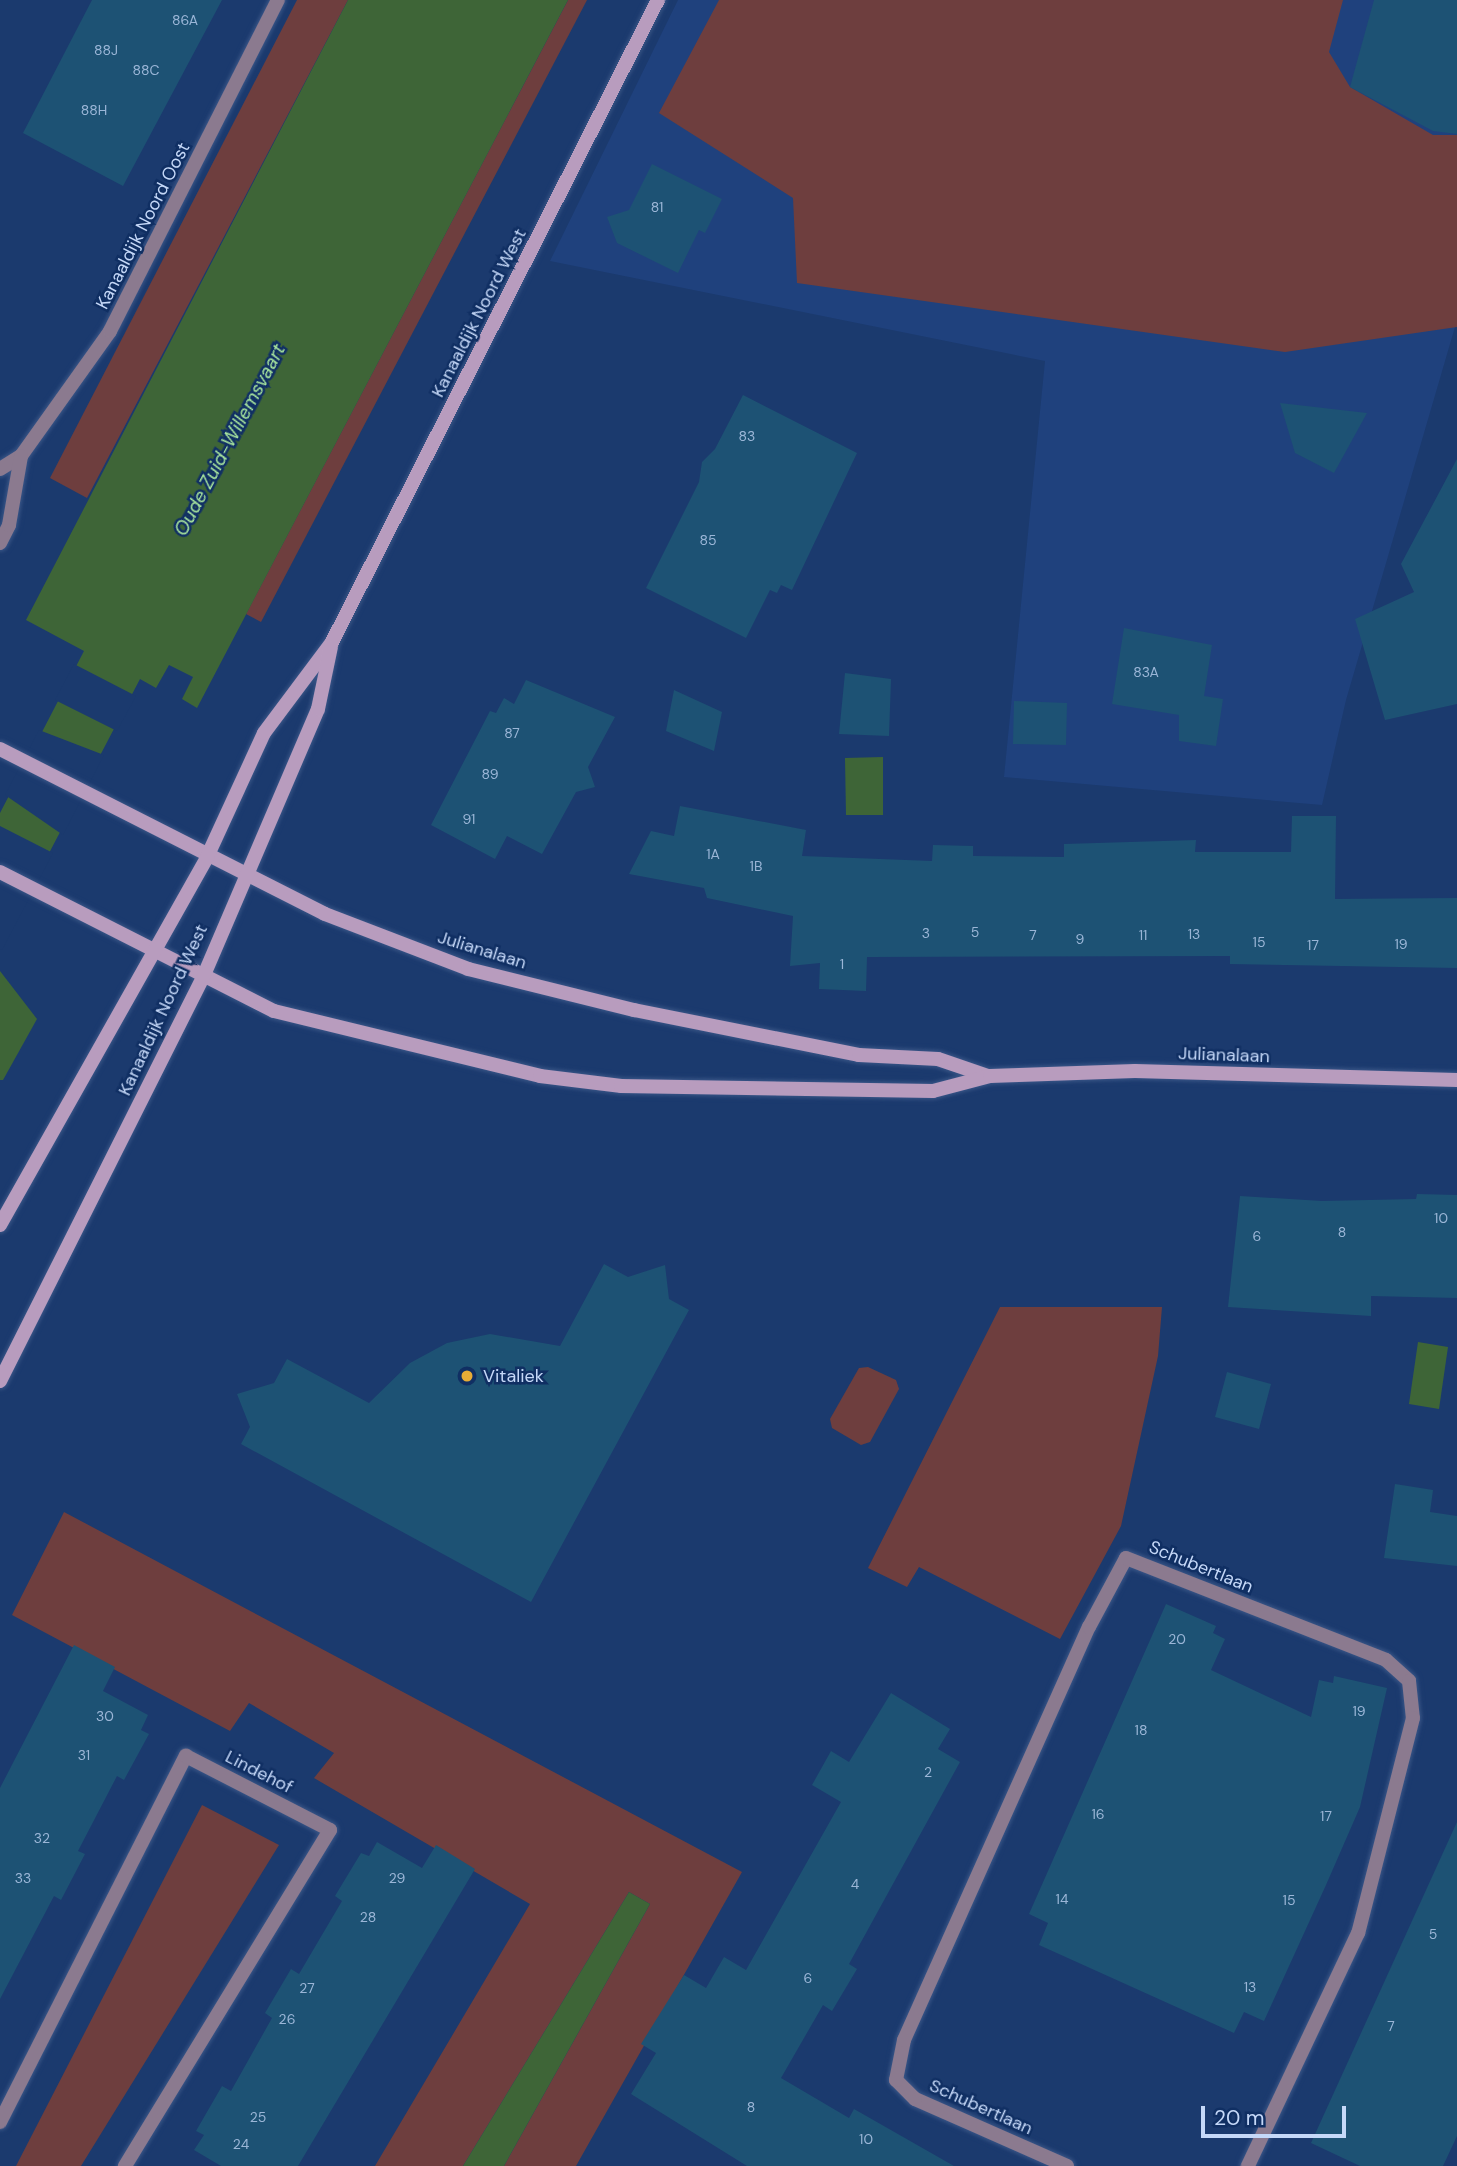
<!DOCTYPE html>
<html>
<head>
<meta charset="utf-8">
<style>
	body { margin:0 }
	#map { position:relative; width:1457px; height:2166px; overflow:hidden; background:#1b3a6e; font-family:"DM Sans",sans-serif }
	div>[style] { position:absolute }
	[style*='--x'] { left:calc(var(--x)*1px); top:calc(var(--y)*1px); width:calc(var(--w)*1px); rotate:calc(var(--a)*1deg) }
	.built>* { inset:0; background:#1f417d }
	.green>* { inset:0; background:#6e3e3e }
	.water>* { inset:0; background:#3e6537 }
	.pier>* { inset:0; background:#1b3a6e }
	.building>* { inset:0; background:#1d5274 }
	.roads { filter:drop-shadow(0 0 2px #3a5687) drop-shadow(0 0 2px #3a5687) }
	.street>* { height:14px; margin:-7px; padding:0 7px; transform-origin:7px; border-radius:7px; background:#8b7a8f }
	.secondary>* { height:14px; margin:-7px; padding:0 7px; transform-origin:7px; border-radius:7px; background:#b89cbe }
	.dots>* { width:19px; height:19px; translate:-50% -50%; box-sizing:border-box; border:4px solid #102f63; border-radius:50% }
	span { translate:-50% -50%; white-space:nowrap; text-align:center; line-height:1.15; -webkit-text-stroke:5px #102f63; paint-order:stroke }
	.number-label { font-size:14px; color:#9bb6d7 }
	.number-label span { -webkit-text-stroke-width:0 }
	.street-label { font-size:18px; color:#c5d8f8 }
	.poi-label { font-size:18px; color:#c5d8f8 }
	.left { translate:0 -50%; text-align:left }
	.water-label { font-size:19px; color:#a9e69e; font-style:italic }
	.scale { position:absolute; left:1201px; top:2106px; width:145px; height:32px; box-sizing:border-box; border:4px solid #c5d8f8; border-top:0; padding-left:9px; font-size:21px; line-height:24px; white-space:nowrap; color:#c5d8f8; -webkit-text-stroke:5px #102f63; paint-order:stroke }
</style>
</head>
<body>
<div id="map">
	<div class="built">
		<div style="clip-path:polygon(678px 0,1457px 0,1457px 320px,1346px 700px,1322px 805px,1004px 777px,1045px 361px,550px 261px)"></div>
	</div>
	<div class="green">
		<div style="clip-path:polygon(297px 0,348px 0,87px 498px,50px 478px)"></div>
		<div style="clip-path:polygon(568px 0,587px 0,261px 622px,246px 614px)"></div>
		<div style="clip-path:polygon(719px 0,1343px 0,1329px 52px,1350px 87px,1433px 135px,1457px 135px,1457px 327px,1285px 352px,797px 283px,793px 198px,659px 113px)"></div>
		<div style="clip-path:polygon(1000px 1307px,1162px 1307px,1158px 1356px,1121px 1526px,1060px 1639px,919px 1567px,907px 1587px,868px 1568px)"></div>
		<div style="clip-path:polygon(868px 1367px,896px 1380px,899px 1389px,870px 1442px,861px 1445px,832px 1428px,830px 1419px,859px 1368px)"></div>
		<div style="clip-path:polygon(64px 1512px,742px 1872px,576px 2166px,504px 2166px,650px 1904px,629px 1892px,463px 2166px,375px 2166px,530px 1904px,314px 1778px,334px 1753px,249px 1703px,230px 1731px,12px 1615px)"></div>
		<div style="clip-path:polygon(202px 1805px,279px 1845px,81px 2166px,16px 2166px)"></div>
	</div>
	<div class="water">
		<div style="clip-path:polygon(348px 0,568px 0,197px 708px,182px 699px,193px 677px,169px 665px,156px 688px,140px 679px,0 947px,0 813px,84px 651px,26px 620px)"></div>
		<div style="clip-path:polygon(883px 757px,883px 815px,846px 815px,845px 758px)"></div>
		<div style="clip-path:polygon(0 971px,37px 1019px,3px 1080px,0 1080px)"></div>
		<div style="clip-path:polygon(1418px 1342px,1448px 1347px,1439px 1409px,1409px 1404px)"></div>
		<div style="clip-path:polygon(629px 1892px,650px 1904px,504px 2166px,463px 2166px)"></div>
	</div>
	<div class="pier">
		<div style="clip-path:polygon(74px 664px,136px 696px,117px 731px,55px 700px)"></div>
		<div style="clip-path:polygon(39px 730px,104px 755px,63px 835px,5px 795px)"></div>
		<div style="clip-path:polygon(0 826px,53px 853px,2px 950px,0 949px)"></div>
	</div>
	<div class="building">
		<div style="clip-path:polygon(92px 0,222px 0,123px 186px,23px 133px)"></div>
		<div style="clip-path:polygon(1374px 0,1457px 0,1457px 134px,1433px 131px,1350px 87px)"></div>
		<div style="clip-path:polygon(652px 164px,722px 199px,705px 233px,699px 230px,678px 273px,617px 243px,607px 217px,629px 210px)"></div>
		<div style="clip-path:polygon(743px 395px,857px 453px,792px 590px,781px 585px,777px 593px,770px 590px,746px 638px,646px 588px,699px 482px,702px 462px,715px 449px)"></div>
		<div style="clip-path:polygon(1280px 403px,1367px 413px,1334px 473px,1295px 453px)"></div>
		<div style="clip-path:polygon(1457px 459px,1457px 704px,1385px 720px,1355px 619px,1414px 592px,1401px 564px)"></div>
		<div style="clip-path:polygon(1124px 628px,1212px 645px,1204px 696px,1223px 699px,1216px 746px,1179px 741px,1179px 715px,1112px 704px)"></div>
		<div style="clip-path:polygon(845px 673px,891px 679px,889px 736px,839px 734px)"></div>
		<div style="clip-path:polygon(526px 680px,615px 717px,588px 767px,595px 787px,576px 792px,542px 854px,507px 836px,495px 859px,431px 825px,490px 711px,496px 713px,504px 698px,514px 704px)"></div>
		<div style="clip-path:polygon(674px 690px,722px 712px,714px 751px,666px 731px)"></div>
		<div style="clip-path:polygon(1014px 701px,1067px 703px,1066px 745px,1013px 744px)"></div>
		<div style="clip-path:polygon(680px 806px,806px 830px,802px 856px,932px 861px,933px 845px,973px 846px,973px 856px,1064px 857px,1064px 844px,1196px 840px,1195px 852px,1291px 852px,1292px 816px,1336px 816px,1335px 899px,1457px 898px,1457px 968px,1230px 964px,1230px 956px,867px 957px,866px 991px,819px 989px,820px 963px,790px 966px,793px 916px,707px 898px,704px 888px,629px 874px,651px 831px,674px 836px)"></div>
		<div style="clip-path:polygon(1417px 1194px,1457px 1195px,1457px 1298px,1371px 1296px,1371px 1316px,1228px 1307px,1240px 1196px,1322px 1201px,1416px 1199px)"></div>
		<div style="clip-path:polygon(604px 1264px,628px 1277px,665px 1265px,669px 1299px,689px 1310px,531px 1602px,241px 1444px,250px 1427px,237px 1394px,274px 1383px,287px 1359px,369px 1403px,410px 1363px,447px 1343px,490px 1334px,560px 1346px)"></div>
		<div style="clip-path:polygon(1227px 1372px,1271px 1384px,1259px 1429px,1215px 1417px)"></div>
		<div style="clip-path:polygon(1395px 1484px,1433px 1490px,1430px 1512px,1457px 1516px,1457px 1566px,1384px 1558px)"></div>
		<div style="clip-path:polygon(1166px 1604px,1216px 1626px,1213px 1633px,1225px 1639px,1211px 1670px,1311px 1717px,1319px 1680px,1333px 1683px,1334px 1676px,1387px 1688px,1360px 1807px,1326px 1885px,1264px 2021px,1244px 2012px,1234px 2033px,1039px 1945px,1048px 1923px,1029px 1914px)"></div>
		<div style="clip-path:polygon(74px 1645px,115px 1667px,103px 1691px,148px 1715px,141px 1730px,149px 1734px,124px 1780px,117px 1776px,78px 1851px,85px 1854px,61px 1900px,54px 1896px,0 1999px,0 1788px)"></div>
		<div style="clip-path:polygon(891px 1693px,950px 1729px,938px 1749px,960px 1762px,849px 1964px,857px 1969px,832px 2011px,823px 2005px,781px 2078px,849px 2118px,854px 2109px,954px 2166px,747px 2166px,631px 2094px,656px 2053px,641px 2044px,684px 1975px,706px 1988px,724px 1957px,746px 1970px,841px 1802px,812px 1785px,831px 1751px,849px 1762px)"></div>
		<div style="clip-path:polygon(1457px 1822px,1457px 2136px,1443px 2166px,1360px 2166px,1311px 2143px)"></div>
		<div style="clip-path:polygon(377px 1842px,422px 1868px,436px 1845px,475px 1869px,298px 2166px,221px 2166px,194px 2150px,204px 2135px,196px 2131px,222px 2086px,231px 2091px,272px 2018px,265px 2013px,291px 1969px,299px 1974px,342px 1901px,335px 1896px,361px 1853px,369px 1856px)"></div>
	</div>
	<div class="roads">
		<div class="street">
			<div style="--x:0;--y:469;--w:25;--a:-32"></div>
			<div style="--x:21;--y:456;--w:153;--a:-54.5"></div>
			<div style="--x:110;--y:331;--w:371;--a:-63.1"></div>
			<div style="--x:0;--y:543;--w:20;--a:-63"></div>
			<div style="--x:9;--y:525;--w:70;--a:-80.1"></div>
			<div style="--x:0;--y:2122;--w:411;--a:-63.1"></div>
			<div style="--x:186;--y:1756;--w:162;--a:27.2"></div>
			<div style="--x:330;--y:1830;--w:394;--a:121.4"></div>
			<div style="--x:1067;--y:2166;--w:166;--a:-156.2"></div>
			<div style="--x:915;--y:2099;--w:27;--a:-135"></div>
			<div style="--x:896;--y:2080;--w:41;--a:-78.7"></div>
			<div style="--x:904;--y:2040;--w:453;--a:-65.9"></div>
			<div style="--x:1089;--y:1627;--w:78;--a:-61.8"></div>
			<div style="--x:1126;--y:1558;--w:279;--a:21.4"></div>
			<div style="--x:1386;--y:1660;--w:31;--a:42"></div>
			<div style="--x:1409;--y:1681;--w:37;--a:84"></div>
			<div style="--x:1413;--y:1718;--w:222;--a:104.3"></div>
			<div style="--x:1358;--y:1933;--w:258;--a:115.3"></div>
		</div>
		<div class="secondary">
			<div style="--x:0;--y:749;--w:364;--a:26.9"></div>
			<div style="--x:325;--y:914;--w:153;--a:21"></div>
			<div style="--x:468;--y:969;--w:171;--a:13.9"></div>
			<div style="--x:634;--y:1010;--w:229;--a:11.3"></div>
			<div style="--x:859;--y:1055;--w:79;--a:2.9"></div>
			<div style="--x:938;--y:1059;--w:53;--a:18.8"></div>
			<div style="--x:0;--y:872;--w:307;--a:26.9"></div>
			<div style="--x:274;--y:1011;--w:274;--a:13.7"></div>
			<div style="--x:540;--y:1076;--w:82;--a:7"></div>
			<div style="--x:621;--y:1086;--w:312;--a:0.9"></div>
			<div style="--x:933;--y:1091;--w:59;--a:-14.7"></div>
			<div style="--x:990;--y:1076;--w:145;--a:-2"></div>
			<div style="--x:1135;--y:1071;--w:322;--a:1.6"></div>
			<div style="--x:0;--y:1225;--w:422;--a:-60.6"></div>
			<div style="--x:207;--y:857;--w:136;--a:-65.3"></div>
			<div style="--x:264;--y:733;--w:114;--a:-53.2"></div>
			<div style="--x:332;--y:642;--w:720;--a:-63.08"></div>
			<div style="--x:0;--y:1381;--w:454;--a:-63.3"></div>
			<div style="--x:204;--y:975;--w:289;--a:-66.8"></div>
			<div style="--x:318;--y:709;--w:63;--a:-78.2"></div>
		</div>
	</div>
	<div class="dots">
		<div style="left:467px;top:1376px;background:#e7ac36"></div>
	</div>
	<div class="number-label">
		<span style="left:185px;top:20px">86A</span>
		<span style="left:106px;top:50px">88J</span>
		<span style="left:146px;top:70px">88C</span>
		<span style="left:94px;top:110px">88H</span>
		<span style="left:657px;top:207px">81</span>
		<span style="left:747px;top:436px">83</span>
		<span style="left:708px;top:540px">85</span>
		<span style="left:1146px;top:672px">83A</span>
		<span style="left:512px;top:733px">87</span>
		<span style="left:490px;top:774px">89</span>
		<span style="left:469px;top:819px">91</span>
		<span style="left:713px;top:854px">1A</span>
		<span style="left:756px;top:866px">1B</span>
		<span style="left:975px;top:932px">5</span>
		<span style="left:926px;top:933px">3</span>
		<span style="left:1194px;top:934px">13</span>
		<span style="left:1033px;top:935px">7</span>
		<span style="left:1143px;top:935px">11</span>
		<span style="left:1080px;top:939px">9</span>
		<span style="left:1259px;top:942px">15</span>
		<span style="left:1401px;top:944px">19</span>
		<span style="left:1313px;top:945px">17</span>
		<span style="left:842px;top:964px">1</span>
		<span style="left:1441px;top:1218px">10</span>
		<span style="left:1342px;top:1232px">8</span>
		<span style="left:1257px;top:1236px">6</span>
		<span style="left:1177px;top:1639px">20</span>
		<span style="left:1359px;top:1711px">19</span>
		<span style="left:105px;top:1716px">30</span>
		<span style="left:1141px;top:1730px">18</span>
		<span style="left:84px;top:1755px">31</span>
		<span style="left:928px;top:1772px">2</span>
		<span style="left:1098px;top:1814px">16</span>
		<span style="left:1326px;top:1816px">17</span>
		<span style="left:42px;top:1838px">32</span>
		<span style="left:23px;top:1878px">33</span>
		<span style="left:397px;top:1878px">29</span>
		<span style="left:855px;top:1884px">4</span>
		<span style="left:1062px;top:1899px">14</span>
		<span style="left:1289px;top:1900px">15</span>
		<span style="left:368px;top:1917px">28</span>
		<span style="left:1433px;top:1934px">5</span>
		<span style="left:808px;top:1978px">6</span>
		<span style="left:1250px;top:1987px">13</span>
		<span style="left:307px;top:1988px">27</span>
		<span style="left:287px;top:2019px">26</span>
		<span style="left:1391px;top:2026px">7</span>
		<span style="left:751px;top:2107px">8</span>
		<span style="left:258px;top:2117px">25</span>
		<span style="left:866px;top:2139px">10</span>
		<span style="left:241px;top:2144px">24</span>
	</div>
	<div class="street-label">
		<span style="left:143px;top:226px;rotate:-63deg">Kanaaldijk Noord Oost</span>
		<span style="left:479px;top:313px;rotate:-63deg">Kanaaldijk Noord West</span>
		<span style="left:482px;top:950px;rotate:17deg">Julianalaan</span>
		<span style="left:163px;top:1010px;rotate:-65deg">Kanaaldijk Noord West</span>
		<span style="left:1224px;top:1055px;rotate:2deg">Julianalaan</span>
		<span style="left:1201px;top:1567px;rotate:22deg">Schubertlaan</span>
		<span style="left:259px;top:1772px;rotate:27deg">Lindehof</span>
		<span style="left:981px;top:2107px;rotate:24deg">Schubertlaan</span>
	</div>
	<div class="poi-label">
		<span class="left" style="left:483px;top:1376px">Vitaliek</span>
	</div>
	<div class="water-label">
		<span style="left:230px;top:440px;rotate:-62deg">Oude Zuid-Willemsvaart</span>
	</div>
	<div class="scale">20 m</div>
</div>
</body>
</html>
